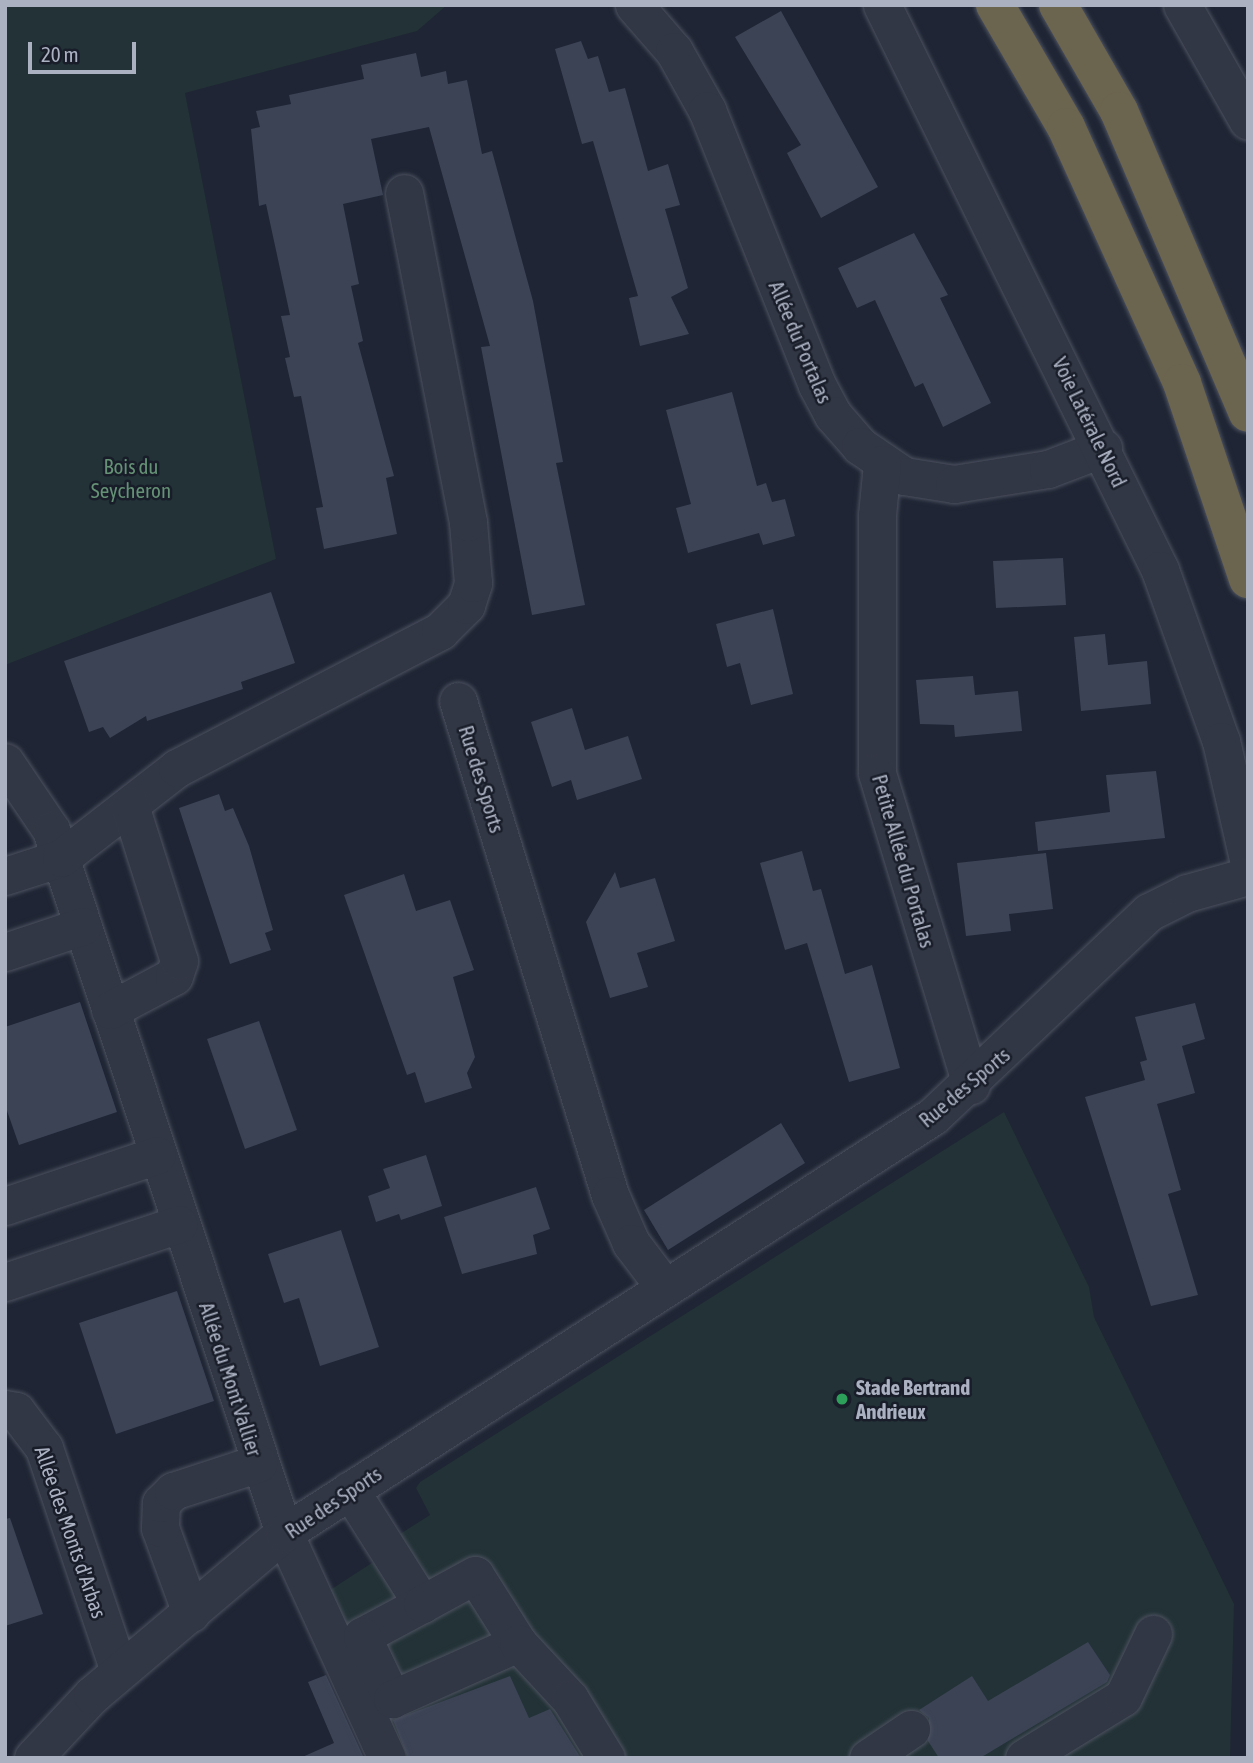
<!DOCTYPE html>
<html>
<head>
<meta charset="utf-8">
<style>
	body { margin:0 }
	#map { position:relative; width:1253px; height:1763px; overflow:hidden; background:#1f2534; font-family:"Asap Condensed",sans-serif }
	div>[style] { position:absolute }
	[style*='--x'] { left:calc(var(--x)*1px); top:calc(var(--y)*1px); width:calc(var(--w)*1px); rotate:calc(var(--a)*1deg) }
	.green>* { inset:0; background:#223236 }
	.building>* { inset:0; background:#3b4355 }
	.roads { filter:drop-shadow(0 0 2px #4d5260) drop-shadow(0 0 2px #4d5260) }
	.minor>* { height:37px; margin:-18.5px; padding:0 18.5px; transform-origin:18.5px; border-radius:18.5px; background:#323745 }
	.highway>* { height:38px; margin:-19px; padding:0 19px; transform-origin:19px; border-radius:19px; background:#6b644f }
	.dots>* { width:19px; height:19px; translate:-50% -50%; box-sizing:border-box; border:4px solid #181d29; border-radius:50% }
	span { translate:-50% -50%; white-space:nowrap; text-align:center; line-height:1.15; -webkit-text-stroke:5px #181d29; paint-order:stroke }
	.street-label { font-size:21px; color:#acb1c2 }
	.park-label { font-size:21px; color:#659175 }
	.poi-label { font-size:21px; color:#acb1c2; font-weight:700 }
	.left { translate:0 -50%; text-align:left }
	.frame { position:absolute; inset:0; border:7px solid #acb1c2; pointer-events:none }
	.scale { position:absolute; left:28px; top:42px; width:108px; height:32px; box-sizing:border-box; border:4px solid #acb1c2; border-top:0; padding-left:9px; font-size:21px; line-height:24px; white-space:nowrap; color:#acb1c2; -webkit-text-stroke:5px #181d29; paint-order:stroke }
</style>
</head>
<body>
<div id="map">
	<div class="green">
		<div style="clip-path:polygon(5px 5px,447px 5px,417px 31px,185px 93px,276px 559px,5px 665px)"></div>
		<div style="clip-path:polygon(1004px 1112px,1089px 1287px,1094px 1317px,1234px 1604px,1230px 1758px,372px 1758px,307px 1605px,378px 1559px,373px 1551px,430px 1515px,416px 1488px,420px 1482px)"></div>
	</div>
	<div class="building">
		<div style="clip-path:polygon(781px 11px,878px 187px,821px 218px,787px 153px,801px 145px,735px 37px)"></div>
		<div style="clip-path:polygon(581px 41px,588px 59px,598px 56px,609px 92px,625px 88px,648px 171px,668px 164px,680px 205px,665px 209px,688px 288px,671px 297px,689px 334px,640px 346px,629px 298px,638px 296px,593px 141px,582px 144px,555px 49px)"></div>
		<div style="clip-path:polygon(416px 53px,421px 77px,446px 71px,448px 84px,467px 80px,482px 154px,492px 151px,533px 301px,563px 462px,556px 463px,585px 605px,532px 615px,481px 347px,490px 346px,429px 127px,371px 139px,383px 195px,343px 204px,359px 284px,351px 286px,363px 341px,358px 343px,394px 476px,386px 478px,397px 534px,324px 549px,316px 508px,323px 507px,301px 396px,294px 397px,285px 358px,290px 357px,281px 316px,290px 315px,266px 204px,259px 206px,251px 129px,260px 127px,256px 111px,291px 104px,289px 95px,364px 79px,361px 65px)"></div>
		<div style="clip-path:polygon(914px 233px,948px 295px,940px 298px,991px 403px,943px 427px,923px 383px,915px 387px,875px 300px,857px 308px,838px 268px)"></div>
		<div style="clip-path:polygon(732px 392px,757px 486px,766px 483px,772px 502px,785px 499px,795px 536px,763px 545px,759px 533px,688px 553px,676px 508px,691px 504px,666px 410px)"></div>
		<div style="clip-path:polygon(1063px 558px,1066px 605px,996px 608px,993px 561px)"></div>
		<div style="clip-path:polygon(271px 592px,295px 663px,241px 682px,243px 689px,147px 721px,146px 716px,110px 738px,103px 727px,89px 732px,64px 661px)"></div>
		<div style="clip-path:polygon(773px 609px,793px 694px,751px 705px,740px 663px,727px 667px,716px 624px)"></div>
		<div style="clip-path:polygon(1105px 634px,1108px 665px,1147px 661px,1151px 704px,1081px 711px,1074px 637px)"></div>
		<div style="clip-path:polygon(973px 676px,975px 695px,1018px 691px,1022px 731px,955px 737px,954px 725px,920px 724px,916px 680px)"></div>
		<div style="clip-path:polygon(572px 708px,585px 750px,628px 736px,642px 779px,577px 800px,571px 780px,552px 787px,531px 722px)"></div>
		<div style="clip-path:polygon(1156px 771px,1165px 838px,1038px 851px,1035px 822px,1110px 812px,1106px 775px)"></div>
		<div style="clip-path:polygon(219px 794px,225px 811px,233px 808px,249px 846px,273px 930px,265px 933px,271px 950px,230px 964px,179px 808px)"></div>
		<div style="clip-path:polygon(802px 851px,813px 891px,821px 889px,845px 974px,872px 965px,900px 1068px,849px 1082px,807px 943px,785px 950px,760px 863px)"></div>
		<div style="clip-path:polygon(1046px 853px,1053px 909px,1009px 914px,1011px 931px,966px 936px,957px 863px)"></div>
		<div style="clip-path:polygon(615px 872px,620px 888px,655px 878px,675px 941px,637px 953px,648px 987px,610px 998px,586px 922px)"></div>
		<div style="clip-path:polygon(404px 874px,416px 911px,450px 900px,474px 970px,453px 977px,475px 1057px,467px 1073px,472px 1088px,425px 1103px,415px 1072px,407px 1075px,344px 895px)"></div>
		<div style="clip-path:polygon(80px 1002px,117px 1112px,19px 1145px,5px 1105px,5px 1027px)"></div>
		<div style="clip-path:polygon(1195px 1003px,1205px 1039px,1182px 1046px,1195px 1093px,1157px 1104px,1181px 1190px,1168px 1194px,1198px 1295px,1151px 1306px,1085px 1097px,1145px 1080px,1140px 1062px,1147px 1060px,1135px 1017px)"></div>
		<div style="clip-path:polygon(259px 1021px,297px 1130px,245px 1149px,207px 1039px)"></div>
		<div style="clip-path:polygon(781px 1123px,805px 1163px,668px 1250px,644px 1210px)"></div>
		<div style="clip-path:polygon(426px 1155px,442px 1206px,401px 1220px,399px 1214px,376px 1222px,368px 1196px,390px 1188px,383px 1169px)"></div>
		<div style="clip-path:polygon(536px 1187px,550px 1229px,533px 1235px,537px 1254px,462px 1274px,444px 1217px)"></div>
		<div style="clip-path:polygon(341px 1230px,379px 1347px,320px 1366px,299px 1298px,284px 1303px,268px 1254px)"></div>
		<div style="clip-path:polygon(177px 1291px,214px 1401px,116px 1434px,79px 1323px)"></div>
		<div style="clip-path:polygon(10px 1518px,43px 1614px,5px 1626px,5px 1519px)"></div>
		<div style="clip-path:polygon(1088px 1642px,1110px 1675px,1107px 1682px,980px 1758px,939px 1758px,928px 1741px,929px 1718px,919px 1710px,972px 1676px,988px 1701px)"></div>
		<div style="clip-path:polygon(326px 1675px,364px 1758px,300px 1758px,334px 1743px,308px 1682px)"></div>
		<div style="clip-path:polygon(510px 1676px,529px 1718px,550px 1709px,581px 1758px,408px 1758px,393px 1720px)"></div>
	</div>
	<div class="roads">
		<div class="minor">
			<div style="--x:634;--y:5;--w:61;--a:49"></div>
			<div style="--x:674;--y:51;--w:68;--a:60.8"></div>
			<div style="--x:707;--y:110;--w:296;--a:68.2"></div>
			<div style="--x:817;--y:385;--w:34;--a:62"></div>
			<div style="--x:833;--y:415;--w:41;--a:48.9"></div>
			<div style="--x:860;--y:446;--w:53;--a:34.3"></div>
			<div style="--x:904;--y:476;--w:51;--a:9.1"></div>
			<div style="--x:954;--y:484;--w:95;--a:-9.1"></div>
			<div style="--x:1048;--y:469;--w:59;--a:-20.9"></div>
			<div style="--x:882;--y:5;--w:630;--a:63.8"></div>
			<div style="--x:1160;--y:570;--w:182;--a:70.4"></div>
			<div style="--x:1221;--y:741;--w:121;--a:77.1"></div>
			<div style="--x:1182;--y:5;--w:133;--a:60.4"></div>
			<div style="--x:882;--y:464;--w:51;--a:95.6"></div>
			<div style="--x:877;--y:515;--w:258;--a:90"></div>
			<div style="--x:877;--y:773;--w:326;--a:73.2"></div>
			<div style="--x:458;--y:701;--w:517;--a:72.9"></div>
			<div style="--x:610;--y:1195;--w:52;--a:66.4"></div>
			<div style="--x:631;--y:1243;--w:56;--a:52.9"></div>
			<div style="--x:5;--y:762;--w:82;--a:55.9"></div>
			<div style="--x:51;--y:830;--w:741;--a:71.66"></div>
			<div style="--x:284;--y:1533;--w:247;--a:65.4"></div>
			<div style="--x:5;--y:876;--w:59;--a:-17.8"></div>
			<div style="--x:61;--y:858;--w:147;--a:-37.8"></div>
			<div style="--x:177;--y:768;--w:297;--a:-27.5"></div>
			<div style="--x:440;--y:631;--w:37;--a:-45"></div>
			<div style="--x:466;--y:605;--w:23;--a:-72"></div>
			<div style="--x:473;--y:583;--w:61;--a:-94.7"></div>
			<div style="--x:468;--y:522;--w:335;--a:-101"></div>
			<div style="--x:5;--y:952;--w:82;--a:-18.4"></div>
			<div style="--x:110;--y:1010;--w:72;--a:-28"></div>
			<div style="--x:174;--y:976;--w:16;--a:-72"></div>
			<div style="--x:179;--y:961;--w:163;--a:-107.5"></div>
			<div style="--x:5;--y:1206;--w:160;--a:-18.5"></div>
			<div style="--x:5;--y:1282;--w:183;--a:-18.4"></div>
			<div style="--x:5;--y:1409;--w:11;--a:10"></div>
			<div style="--x:16;--y:1411;--w:46;--a:52.9"></div>
			<div style="--x:44;--y:1448;--w:235;--a:71.4"></div>
			<div style="--x:350;--y:1490;--w:135;--a:57.7"></div>
			<div style="--x:422;--y:1604;--w:68;--a:151.9"></div>
			<div style="--x:362;--y:1636;--w:70;--a:64.5"></div>
			<div style="--x:392;--y:1699;--w:138;--a:-24"></div>
			<div style="--x:518;--y:1643;--w:80;--a:-122.3"></div>
			<div style="--x:475;--y:1575;--w:60;--a:151.3"></div>
			<div style="--x:191;--y:1613;--w:90;--a:-110"></div>
			<div style="--x:160;--y:1528;--w:25;--a:-88"></div>
			<div style="--x:161;--y:1503;--w:17;--a:-45"></div>
			<div style="--x:173;--y:1491;--w:90;--a:-18"></div>
			<div style="--x:518;--y:1643;--w:76;--a:47.1"></div>
			<div style="--x:570;--y:1699;--w:69;--a:58.6"></div>
			<div style="--x:33;--y:1758;--w:86;--a:-46.9"></div>
			<div style="--x:92;--y:1695;--w:251;--a:-40.2"></div>
			<div style="--x:284;--y:1533;--w:771;--a:-32.72"></div>
			<div style="--x:933;--y:1116;--w:297;--a:-43.4"></div>
			<div style="--x:1149;--y:912;--w:42;--a:-26.6"></div>
			<div style="--x:1187;--y:893;--w:63;--a:-15.6"></div>
			<div style="--x:868;--y:1758;--w:52;--a:-34"></div>
			<div style="--x:1024;--y:1758;--w:116;--a:-31.6"></div>
			<div style="--x:1123;--y:1697;--w:70;--a:-64.5"></div>
		</div>
		<div class="highway">
			<div style="--x:995;--y:5;--w:141;--a:59.8"></div>
			<div style="--x:1066;--y:127;--w:281;--a:65.6"></div>
			<div style="--x:1182;--y:383;--w:207;--a:71.4"></div>
			<div style="--x:1058;--y:5;--w:122;--a:60.1"></div>
			<div style="--x:1119;--y:111;--w:328;--a:66.9"></div>
		</div>
	</div>
	<div class="dots">
		<div style="left:842px;top:1399px;background:#2e9e5b"></div>
	</div>
	<div class="street-label">
		<span style="left:801px;top:342px;rotate:67deg">Allée du Portalas</span>
		<span style="left:1090px;top:422px;rotate:64deg">Voie Latérale Nord</span>
		<span style="left:482px;top:779px;rotate:73deg">Rue des Sports</span>
		<span style="left:904px;top:861px;rotate:74deg">Petite Allée du Portalas</span>
		<span style="left:964px;top:1087px;rotate:-40deg">Rue des Sports</span>
		<span style="left:231px;top:1379px;rotate:72deg">Allée du Mont Vallier</span>
		<span style="left:333px;top:1502px;rotate:-34deg">Rue des Sports</span>
		<span style="left:71px;top:1532px;rotate:71deg">Allée des Monts d'Arbas</span>
	</div>
	<div class="park-label">
		<span style="left:131px;top:478px">Bois du<br>Seycheron</span>
	</div>
	<div class="poi-label">
		<span class="left" style="left:856px;top:1399px">Stade Bertrand<br>Andrieux</span>
	</div>
	<div class="frame"></div>
	<div class="scale">20 m</div>
</div>
</body>
</html>
